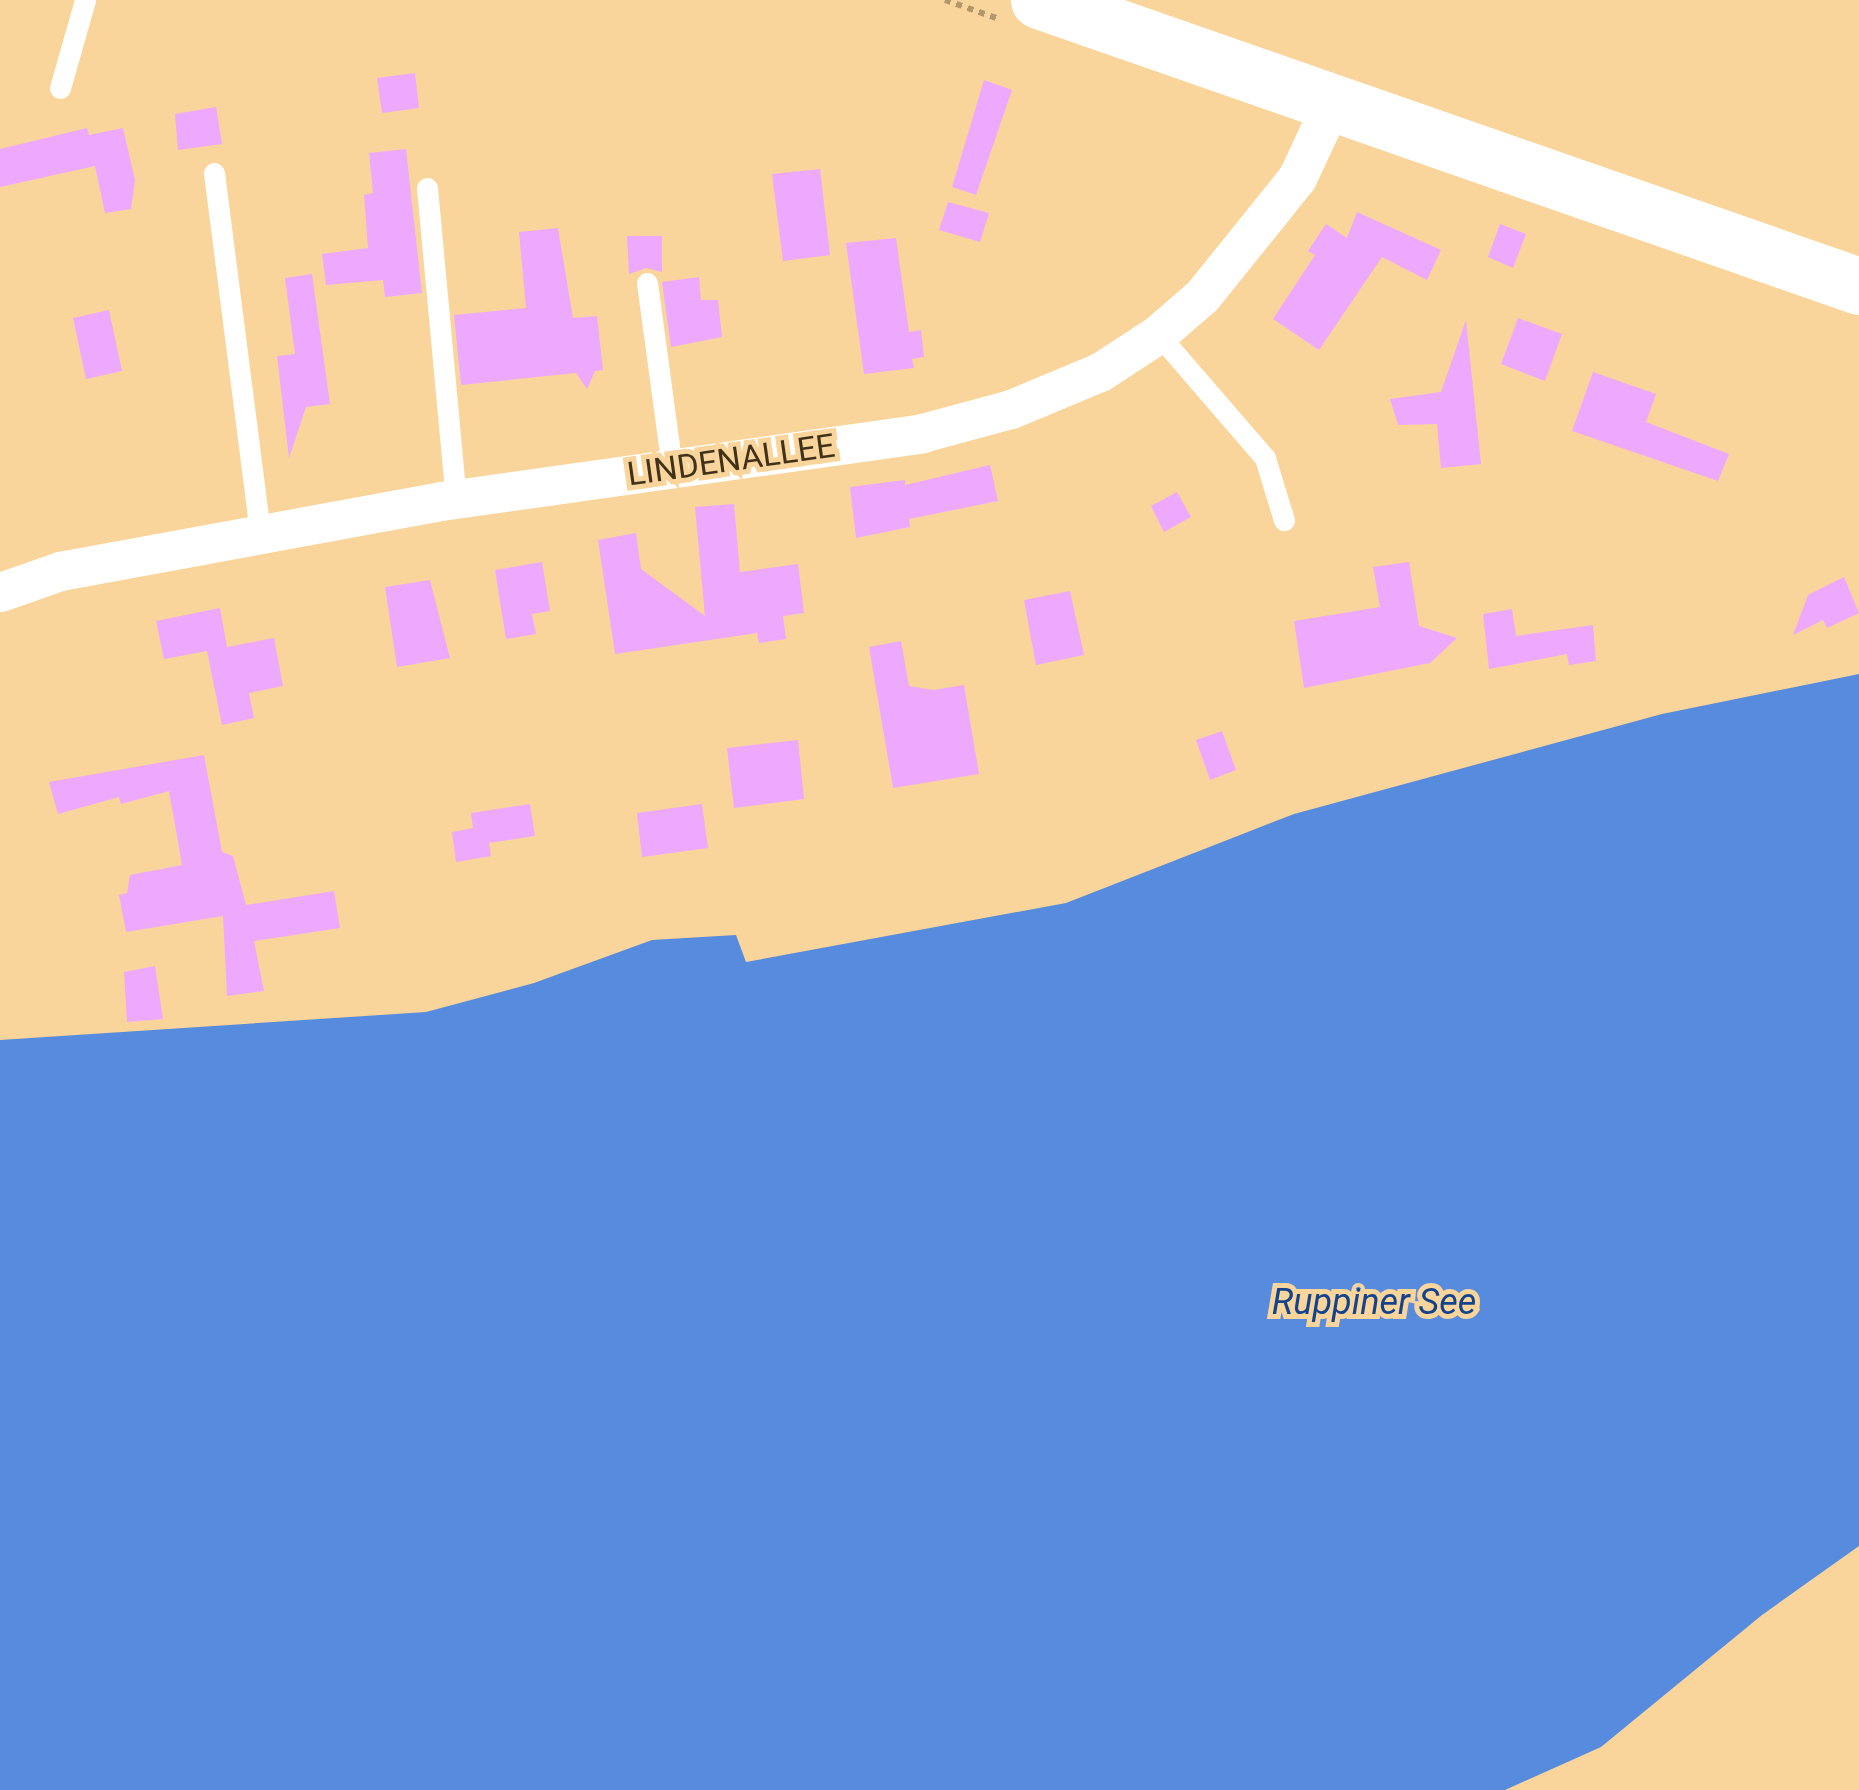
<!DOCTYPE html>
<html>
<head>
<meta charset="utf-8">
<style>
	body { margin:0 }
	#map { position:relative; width:1859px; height:1790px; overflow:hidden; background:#f9d59b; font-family:Roboto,sans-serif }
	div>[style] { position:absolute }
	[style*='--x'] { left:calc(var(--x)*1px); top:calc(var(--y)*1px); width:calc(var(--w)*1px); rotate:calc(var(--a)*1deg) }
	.water>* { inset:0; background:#578bdd }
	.building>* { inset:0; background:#eda9fe }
	.path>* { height:6px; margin-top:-3px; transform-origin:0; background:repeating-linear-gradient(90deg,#b2976a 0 6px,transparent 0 12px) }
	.service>* { height:21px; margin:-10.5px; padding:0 10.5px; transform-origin:10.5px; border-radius:10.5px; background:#fff }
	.minor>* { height:39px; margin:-19.5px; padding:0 19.5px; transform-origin:19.5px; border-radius:19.5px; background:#fff }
	.secondary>* { height:57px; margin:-28.5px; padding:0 28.5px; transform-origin:28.5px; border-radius:28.5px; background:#fff }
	span { translate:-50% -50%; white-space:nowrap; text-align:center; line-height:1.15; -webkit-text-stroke:10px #f9d59b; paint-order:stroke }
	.street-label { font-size:33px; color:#40321a }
	.water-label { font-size:36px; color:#13438c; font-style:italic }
</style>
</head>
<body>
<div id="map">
	<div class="water">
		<div style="clip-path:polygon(1859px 674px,1859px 1546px,1762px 1615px,1601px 1747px,1505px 1790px,0 1790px,0 1040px,426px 1012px,534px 983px,652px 940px,736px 935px,746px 962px,1066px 903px,1294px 814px,1662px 714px)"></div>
	</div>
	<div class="building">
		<div style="clip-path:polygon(415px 73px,419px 108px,382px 113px,377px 78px)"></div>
		<div style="clip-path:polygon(984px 80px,1012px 90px,976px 195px,952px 187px)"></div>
		<div style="clip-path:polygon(216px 107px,222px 144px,178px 150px,175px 114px)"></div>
		<div style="clip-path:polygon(87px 128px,89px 135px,123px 128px,135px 180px,131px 209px,105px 213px,95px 166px,0 187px,0 149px)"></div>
		<div style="clip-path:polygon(406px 149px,422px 293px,385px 297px,383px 280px,326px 285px,322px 254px,368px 248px,364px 195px,373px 193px,369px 153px)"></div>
		<div style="clip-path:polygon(820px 169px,830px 255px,783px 261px,772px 174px)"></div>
		<div style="clip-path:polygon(948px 202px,989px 213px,980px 242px,939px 230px)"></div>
		<div style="clip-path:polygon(1357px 212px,1441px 250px,1427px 280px,1382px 257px,1319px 350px,1273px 319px,1315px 255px,1308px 251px,1326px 224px,1347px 238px)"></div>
		<div style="clip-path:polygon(1500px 224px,1526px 234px,1513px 268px,1488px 257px)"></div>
		<div style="clip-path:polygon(558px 228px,573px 318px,597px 316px,603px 370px,595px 371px,587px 389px,576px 373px,461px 385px,454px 315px,526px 308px,519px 232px)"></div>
		<div style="clip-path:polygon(627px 236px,662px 236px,662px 272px,646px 268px,629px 274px)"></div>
		<div style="clip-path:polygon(896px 238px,909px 332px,921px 330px,924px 357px,912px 359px,914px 368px,864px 374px,846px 243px)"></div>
		<div style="clip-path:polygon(312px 274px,330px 404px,306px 407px,289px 458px,277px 356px,295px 354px,285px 278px)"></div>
		<div style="clip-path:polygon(699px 277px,701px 300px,718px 300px,722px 337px,671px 347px,662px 282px)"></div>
		<div style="clip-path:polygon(109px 310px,122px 371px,86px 379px,73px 318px)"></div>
		<div style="clip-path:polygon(1518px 318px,1562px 334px,1545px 381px,1501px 364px)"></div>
		<div style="clip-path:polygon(1466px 320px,1481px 464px,1441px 468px,1437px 424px,1398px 425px,1390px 399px,1441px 392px)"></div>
		<div style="clip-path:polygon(1593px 372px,1656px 394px,1646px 422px,1729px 454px,1718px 481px,1572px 431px)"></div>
		<div style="clip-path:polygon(990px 465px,998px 501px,909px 519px,910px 527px,856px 538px,850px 487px,905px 480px,905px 485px)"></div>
		<div style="clip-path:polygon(1177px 492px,1191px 517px,1164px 532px,1151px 506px)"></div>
		<div style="clip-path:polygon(734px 504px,740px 572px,798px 564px,804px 613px,783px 616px,786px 639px,759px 643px,757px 633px,615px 654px,598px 540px,636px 533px,641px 569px,705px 616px,695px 507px)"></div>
		<div style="clip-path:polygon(542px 562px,550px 611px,532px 614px,536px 634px,506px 639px,495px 570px)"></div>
		<div style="clip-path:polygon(1409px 562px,1419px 626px,1457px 638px,1430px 663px,1304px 688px,1294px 621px,1380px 607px,1373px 567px)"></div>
		<div style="clip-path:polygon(1844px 577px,1859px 613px,1827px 628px,1823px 620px,1793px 635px,1808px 595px)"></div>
		<div style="clip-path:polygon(430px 580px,450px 658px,397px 667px,385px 587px)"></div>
		<div style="clip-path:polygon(1070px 591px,1084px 655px,1036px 665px,1024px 600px)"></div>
		<div style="clip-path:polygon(220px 608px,227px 647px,274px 638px,283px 686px,249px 693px,254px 718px,222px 725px,207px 651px,164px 659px,156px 621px)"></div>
		<div style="clip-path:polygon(1512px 609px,1516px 636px,1593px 625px,1596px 661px,1569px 665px,1567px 654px,1489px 669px,1483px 614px)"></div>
		<div style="clip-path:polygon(901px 641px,909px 686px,933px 690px,964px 685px,979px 774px,893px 788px,869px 647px)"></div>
		<div style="clip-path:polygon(1222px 731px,1236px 770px,1210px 780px,1196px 740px)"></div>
		<div style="clip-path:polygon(798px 740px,804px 799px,734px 808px,727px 748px)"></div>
		<div style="clip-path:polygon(204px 755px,222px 852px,233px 856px,246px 905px,334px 891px,340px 928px,254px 941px,264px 991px,227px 996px,223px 916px,126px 932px,119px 895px,127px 893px,130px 875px,182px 865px,169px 791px,121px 804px,119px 797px,58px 814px,49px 782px)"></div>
		<div style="clip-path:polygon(530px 804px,535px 836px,489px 843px,491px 856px,456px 862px,452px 832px,473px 828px,471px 813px)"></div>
		<div style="clip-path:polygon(702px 804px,708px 848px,642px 857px,637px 813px)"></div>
		<div style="clip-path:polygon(155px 966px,163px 1019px,127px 1022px,124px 972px)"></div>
	</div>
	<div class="path">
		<div style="--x:945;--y:0;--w:57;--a:19.4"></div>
	</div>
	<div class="service">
		<div style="--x:60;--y:88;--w:91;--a:-74.1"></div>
		<div style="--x:214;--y:173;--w:364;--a:82.7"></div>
		<div style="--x:427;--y:188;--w:312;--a:84.7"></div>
		<div style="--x:647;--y:283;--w:187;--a:82.3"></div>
		<div style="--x:1158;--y:334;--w:164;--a:49.2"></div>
		<div style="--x:1265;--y:458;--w:65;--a:73"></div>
	</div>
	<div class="minor">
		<div style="--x:0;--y:592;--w:64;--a:-19.3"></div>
		<div style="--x:60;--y:571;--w:387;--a:-10.4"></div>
		<div style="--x:441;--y:501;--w:486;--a:-8"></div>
		<div style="--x:922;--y:433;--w:92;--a:-15.1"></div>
		<div style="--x:1011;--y:409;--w:96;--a:-22.6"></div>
		<div style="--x:1100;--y:372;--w:69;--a:-33.2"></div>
		<div style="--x:1158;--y:334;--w:58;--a:-40.8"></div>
		<div style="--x:1202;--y:296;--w:151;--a:-51.2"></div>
		<div style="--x:1297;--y:178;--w:83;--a:-65"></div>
	</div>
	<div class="secondary">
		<div style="--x:1039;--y:0;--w:868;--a:19.23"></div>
	</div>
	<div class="street-label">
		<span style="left:731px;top:460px;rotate:-8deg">LINDENALLEE</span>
	</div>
	<div class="water-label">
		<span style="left:1374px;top:1303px">Ruppiner See</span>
	</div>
</div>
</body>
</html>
